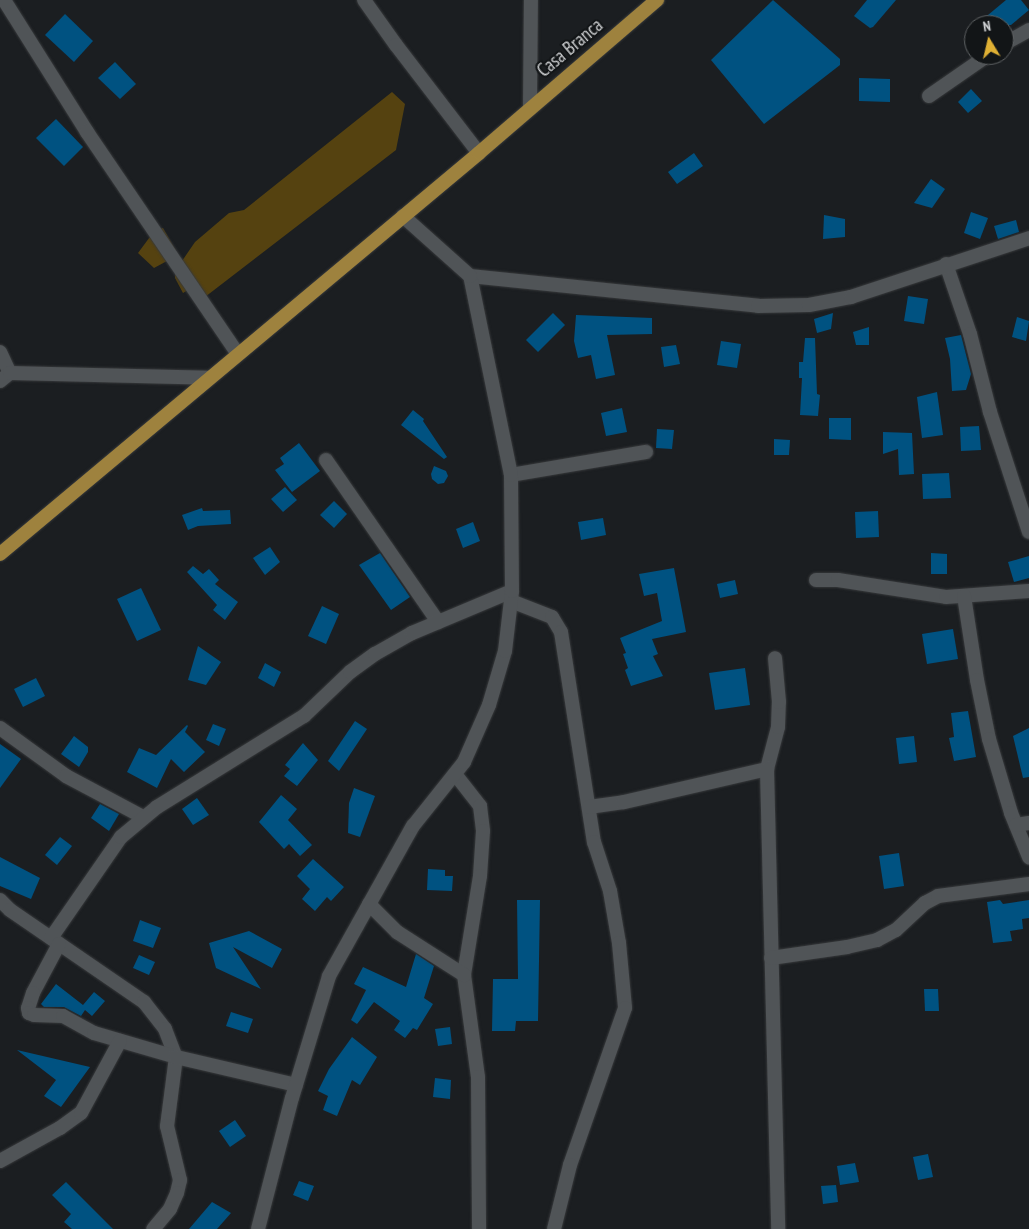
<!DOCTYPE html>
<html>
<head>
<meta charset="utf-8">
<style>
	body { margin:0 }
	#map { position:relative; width:1029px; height:1229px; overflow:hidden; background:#1b1e21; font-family:"PT Sans Narrow",sans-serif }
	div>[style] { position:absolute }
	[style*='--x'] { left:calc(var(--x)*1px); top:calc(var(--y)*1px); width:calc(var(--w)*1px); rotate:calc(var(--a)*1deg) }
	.green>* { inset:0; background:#554210 }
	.building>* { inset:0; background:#005281 }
	.roads { filter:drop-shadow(0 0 1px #37393b) drop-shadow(0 0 1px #37393b) }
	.minor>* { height:14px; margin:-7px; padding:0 7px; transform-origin:7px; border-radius:7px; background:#505457 }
	.trunk>* { height:14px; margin:-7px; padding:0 7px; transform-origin:7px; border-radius:7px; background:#9e823e }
	span { translate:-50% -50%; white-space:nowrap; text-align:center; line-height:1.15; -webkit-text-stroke:4.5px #121517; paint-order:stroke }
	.street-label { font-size:19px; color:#d1d3d5 }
	.north { position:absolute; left:964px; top:15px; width:50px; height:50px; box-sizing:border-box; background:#121517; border:1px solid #5e6163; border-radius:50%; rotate:351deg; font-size:14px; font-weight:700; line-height:20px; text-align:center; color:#d1d3d5 }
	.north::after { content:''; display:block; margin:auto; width:18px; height:22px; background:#dfb034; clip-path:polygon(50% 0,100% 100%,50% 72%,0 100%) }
</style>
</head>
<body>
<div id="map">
	<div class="green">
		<div style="clip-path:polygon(392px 92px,405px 104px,396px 150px,205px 297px,196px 285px,183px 293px,175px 278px,175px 270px,167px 261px,154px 268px,138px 253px,155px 230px,163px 228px,182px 261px,195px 242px,229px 213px,244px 210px)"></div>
	</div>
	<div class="building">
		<div style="clip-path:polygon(773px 0,840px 59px,840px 65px,764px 124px,711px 60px)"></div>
		<div style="clip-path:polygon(867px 0,896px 0,873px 27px,870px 28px,854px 16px)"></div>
		<div style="clip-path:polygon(1006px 0,1021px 0,1029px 10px,1011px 25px,976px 25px)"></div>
		<div style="clip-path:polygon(65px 14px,93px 41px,74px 62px,45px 35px)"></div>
		<div style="clip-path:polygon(115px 62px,136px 84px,120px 99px,98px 78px)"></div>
		<div style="clip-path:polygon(859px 78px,890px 79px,890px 102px,859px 101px)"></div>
		<div style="clip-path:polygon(971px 89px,982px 101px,968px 113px,958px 102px)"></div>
		<div style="clip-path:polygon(56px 119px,83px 147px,64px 166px,36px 138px)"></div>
		<div style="clip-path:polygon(694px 153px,703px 166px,677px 184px,668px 172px)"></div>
		<div style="clip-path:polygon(931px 179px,945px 189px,932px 208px,914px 203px)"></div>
		<div style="clip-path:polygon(971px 212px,988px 218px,980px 239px,964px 233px)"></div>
		<div style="clip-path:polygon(824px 215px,845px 219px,845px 237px,823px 239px)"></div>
		<div style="clip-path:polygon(1016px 220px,1019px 232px,998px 239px,994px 226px)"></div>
		<div style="clip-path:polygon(908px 296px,928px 299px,924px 324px,904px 321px)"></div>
		<div style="clip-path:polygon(553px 313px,565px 325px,538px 352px,526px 340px)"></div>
		<div style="clip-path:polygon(833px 313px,831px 329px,817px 333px,814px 319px)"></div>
		<div style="clip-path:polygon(576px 315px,652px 318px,652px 334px,607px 335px,615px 375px,596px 379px,591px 355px,578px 358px,574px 341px)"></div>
		<div style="clip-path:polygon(1017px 317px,1029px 321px,1026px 341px,1012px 337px)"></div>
		<div style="clip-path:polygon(869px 327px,869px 345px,856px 345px,853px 332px)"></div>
		<div style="clip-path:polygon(961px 335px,971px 374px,966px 390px,952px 391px,950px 359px,945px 338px)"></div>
		<div style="clip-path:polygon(805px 338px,815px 338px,817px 394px,820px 395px,818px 416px,800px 415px,802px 378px,799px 378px,799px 362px,803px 362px)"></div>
		<div style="clip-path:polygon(721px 341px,741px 344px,737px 368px,717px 365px)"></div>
		<div style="clip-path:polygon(676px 345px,680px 364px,664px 367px,661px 347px)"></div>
		<div style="clip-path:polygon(937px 392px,943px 435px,922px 438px,917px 397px)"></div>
		<div style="clip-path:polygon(622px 408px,627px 432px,606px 436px,601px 413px)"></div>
		<div style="clip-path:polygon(413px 410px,424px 419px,423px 421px,447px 457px,444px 459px,401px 425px)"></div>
		<div style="clip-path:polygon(829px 418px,851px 418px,851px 440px,829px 439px)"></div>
		<div style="clip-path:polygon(979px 426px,981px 450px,961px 451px,960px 427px)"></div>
		<div style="clip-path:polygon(657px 429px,674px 430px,672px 449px,656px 448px)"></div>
		<div style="clip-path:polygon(883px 432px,912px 433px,914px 474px,899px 475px,898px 449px,883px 454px)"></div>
		<div style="clip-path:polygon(774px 439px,790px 440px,789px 455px,774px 455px)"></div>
		<div style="clip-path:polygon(299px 443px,320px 471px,292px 492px,275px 470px,284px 464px,280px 458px)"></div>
		<div style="clip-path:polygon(434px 466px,446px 471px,448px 476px,444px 483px,438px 484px,432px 479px,431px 474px)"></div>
		<div style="clip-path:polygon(949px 473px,951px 498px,923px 499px,922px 474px)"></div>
		<div style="clip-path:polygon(285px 487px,297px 500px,283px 512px,271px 499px)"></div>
		<div style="clip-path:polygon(334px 501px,347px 514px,334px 528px,320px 515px)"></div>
		<div style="clip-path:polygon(202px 508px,203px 511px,230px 510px,231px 524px,198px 526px,188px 530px,182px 515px)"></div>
		<div style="clip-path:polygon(878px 511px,879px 537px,856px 538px,855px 512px)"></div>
		<div style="clip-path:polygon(603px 518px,606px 535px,581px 540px,578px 522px)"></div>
		<div style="clip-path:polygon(473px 522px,480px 541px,463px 548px,456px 529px)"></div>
		<div style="clip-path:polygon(270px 547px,280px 562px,265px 575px,253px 558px)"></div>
		<div style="clip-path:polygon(380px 553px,410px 597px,391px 610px,359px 565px)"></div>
		<div style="clip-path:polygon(931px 553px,947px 554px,947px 574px,931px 574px)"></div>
		<div style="clip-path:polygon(1029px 556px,1029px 578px,1014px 582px,1008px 562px)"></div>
		<div style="clip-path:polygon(193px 566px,203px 574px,209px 569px,219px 580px,215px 584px,238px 602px,225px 620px,213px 610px,217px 605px,187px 572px)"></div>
		<div style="clip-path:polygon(674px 568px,686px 632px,652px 639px,658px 654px,653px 656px,663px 676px,631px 686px,625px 670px,628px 668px,623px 654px,626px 653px,620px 638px,662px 621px,657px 593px,644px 596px,639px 574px)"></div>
		<div style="clip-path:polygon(735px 580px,738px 594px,720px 598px,717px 584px)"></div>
		<div style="clip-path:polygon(141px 588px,161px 630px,137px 641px,117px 599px)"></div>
		<div style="clip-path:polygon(322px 606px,339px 614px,326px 644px,308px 636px)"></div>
		<div style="clip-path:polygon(953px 629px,958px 659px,927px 664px,922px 634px)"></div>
		<div style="clip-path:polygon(198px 646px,221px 662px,206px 685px,188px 680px)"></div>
		<div style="clip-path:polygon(265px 663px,281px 672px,274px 687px,258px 678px)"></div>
		<div style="clip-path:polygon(745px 668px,750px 705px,715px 710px,709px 673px)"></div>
		<div style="clip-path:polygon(36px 678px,45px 696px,23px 707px,14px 689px)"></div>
		<div style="clip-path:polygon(968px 711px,976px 757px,954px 761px,949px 738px,954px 737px,951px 713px)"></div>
		<div style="clip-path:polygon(355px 721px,367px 729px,339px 771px,328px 761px)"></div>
		<div style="clip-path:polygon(213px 724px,226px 729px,219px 746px,206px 740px)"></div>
		<div style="clip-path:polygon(187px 725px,188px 726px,185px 732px,205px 752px,184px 772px,171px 759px,157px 788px,127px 772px,139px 748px,156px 755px)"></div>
		<div style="clip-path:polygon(1029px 728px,1029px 777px,1023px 778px,1013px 736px)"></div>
		<div style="clip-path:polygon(74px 736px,88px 747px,88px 752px,79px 767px,61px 754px)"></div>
		<div style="clip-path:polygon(914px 736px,917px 762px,899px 764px,896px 738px)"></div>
		<div style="clip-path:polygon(303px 743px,318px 760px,297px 786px,284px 776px,290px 769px,285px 765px)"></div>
		<div style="clip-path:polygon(0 744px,21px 759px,0 788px)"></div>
		<div style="clip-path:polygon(354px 788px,375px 796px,360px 837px,348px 833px,349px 803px)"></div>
		<div style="clip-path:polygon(281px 795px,297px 809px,288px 820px,312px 845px,300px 856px,289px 844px,284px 849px,259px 822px)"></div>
		<div style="clip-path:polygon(197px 798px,209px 815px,193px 825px,182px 809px)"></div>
		<div style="clip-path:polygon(100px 804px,119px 814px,109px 831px,91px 818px)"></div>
		<div style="clip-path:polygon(60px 837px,72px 846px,57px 865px,45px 855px)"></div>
		<div style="clip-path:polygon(899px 853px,904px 886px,884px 889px,879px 856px)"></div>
		<div style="clip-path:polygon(0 857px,40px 878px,31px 899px,0 886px)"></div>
		<div style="clip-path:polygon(313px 859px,344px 887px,331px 901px,327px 897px,315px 911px,302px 899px,310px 889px,297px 876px)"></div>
		<div style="clip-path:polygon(428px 869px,445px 870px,445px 876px,453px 876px,452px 891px,427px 890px)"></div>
		<div style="clip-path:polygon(517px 900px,540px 900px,538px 1021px,516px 1021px,515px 1031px,492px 1031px,493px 979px,518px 979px)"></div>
		<div style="clip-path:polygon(1000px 900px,1003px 904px,1029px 900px,1029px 918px,1022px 919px,1023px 929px,1010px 931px,1012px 941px,993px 943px,987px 902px)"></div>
		<div style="clip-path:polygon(140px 920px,161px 928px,153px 948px,133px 941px)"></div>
		<div style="clip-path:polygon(249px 931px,282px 949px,272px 968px,233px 947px,261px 989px,216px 968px,209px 943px)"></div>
		<div style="clip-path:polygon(416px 954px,434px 966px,424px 998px,433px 1004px,417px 1030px,413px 1028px,405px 1038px,394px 1030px,400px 1021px,374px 1002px,357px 1024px,351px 1020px,366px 990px,354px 984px,363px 967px,406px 987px)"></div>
		<div style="clip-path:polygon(139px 955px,155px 962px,149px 975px,133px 968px)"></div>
		<div style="clip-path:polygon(56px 984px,83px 1005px,94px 992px,105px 1001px,92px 1016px,85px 1010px,81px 1016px,64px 1007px,44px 1007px,41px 1004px)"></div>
		<div style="clip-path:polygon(924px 989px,938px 989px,939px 1011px,925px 1011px)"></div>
		<div style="clip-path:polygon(231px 1012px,253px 1019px,248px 1033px,226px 1026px)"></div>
		<div style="clip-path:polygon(450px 1027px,452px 1044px,438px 1046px,435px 1029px)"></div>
		<div style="clip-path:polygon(352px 1037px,377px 1057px,360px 1085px,352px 1080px,337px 1116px,323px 1110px,328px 1096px,318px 1091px,329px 1069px)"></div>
		<div style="clip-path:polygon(17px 1050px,90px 1067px,61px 1107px,44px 1096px,56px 1080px)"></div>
		<div style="clip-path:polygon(435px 1078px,451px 1080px,450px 1099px,433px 1097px)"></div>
		<div style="clip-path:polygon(235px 1120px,246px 1136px,230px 1147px,219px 1131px)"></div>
		<div style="clip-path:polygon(928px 1154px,933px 1177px,918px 1180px,913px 1157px)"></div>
		<div style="clip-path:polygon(855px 1163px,859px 1182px,840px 1185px,837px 1166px)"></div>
		<div style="clip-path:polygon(299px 1181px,314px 1186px,308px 1201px,293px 1195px)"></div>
		<div style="clip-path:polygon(66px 1182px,113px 1229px,72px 1229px,64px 1222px,71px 1214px,52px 1195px)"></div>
		<div style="clip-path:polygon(836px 1185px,838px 1202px,823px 1204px,821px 1186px)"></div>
		<div style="clip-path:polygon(212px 1202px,231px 1213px,217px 1229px,189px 1229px)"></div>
	</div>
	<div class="roads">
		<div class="minor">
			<div style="--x:4;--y:0;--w:156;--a:57.8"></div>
			<div style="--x:87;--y:132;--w:267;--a:55.8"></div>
			<div style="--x:364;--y:0;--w:55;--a:54.6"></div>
			<div style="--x:396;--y:45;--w:136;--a:52.5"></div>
			<div style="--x:1004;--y:44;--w:29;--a:-29"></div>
			<div style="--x:929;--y:96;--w:72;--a:-34.8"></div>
			<div style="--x:530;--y:106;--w:106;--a:-89.5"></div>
			<div style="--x:946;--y:264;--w:74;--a:71.1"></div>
			<div style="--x:970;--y:334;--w:81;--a:75.6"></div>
			<div style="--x:990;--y:412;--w:126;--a:72"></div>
			<div style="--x:470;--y:276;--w:290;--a:5.9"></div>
			<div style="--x:758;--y:306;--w:51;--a:-1.1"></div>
			<div style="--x:809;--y:305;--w:43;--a:-10.8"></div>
			<div style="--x:851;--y:297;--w:188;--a:-18.3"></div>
			<div style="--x:0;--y:352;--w:23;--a:65"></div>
			<div style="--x:0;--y:381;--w:13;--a:-39"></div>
			<div style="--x:10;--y:373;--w:199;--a:1.4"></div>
			<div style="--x:326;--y:460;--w:197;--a:55.3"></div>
			<div style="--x:511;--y:475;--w:137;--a:-9.7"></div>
			<div style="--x:816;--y:580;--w:22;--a:0"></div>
			<div style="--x:838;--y:580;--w:109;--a:8.9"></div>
			<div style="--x:946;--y:597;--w:83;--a:-4.1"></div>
			<div style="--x:964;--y:596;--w:85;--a:81.2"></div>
			<div style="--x:977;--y:680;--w:60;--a:78.5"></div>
			<div style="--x:989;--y:739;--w:77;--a:73.4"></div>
			<div style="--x:1011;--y:813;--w:48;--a:67.8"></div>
			<div style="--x:511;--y:601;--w:44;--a:21.3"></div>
			<div style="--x:552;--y:617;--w:17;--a:59"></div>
			<div style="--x:561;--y:632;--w:213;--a:81.1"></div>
			<div style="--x:594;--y:842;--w:52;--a:71.9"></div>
			<div style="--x:610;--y:891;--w:53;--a:80.2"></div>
			<div style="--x:619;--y:943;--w:65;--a:84.7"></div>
			<div style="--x:625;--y:1008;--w:166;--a:109.3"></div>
			<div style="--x:570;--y:1165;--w:66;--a:104"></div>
			<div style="--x:0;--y:728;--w:82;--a:36"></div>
			<div style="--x:66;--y:776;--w:87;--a:28"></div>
			<div style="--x:767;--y:769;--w:43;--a:-75.3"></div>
			<div style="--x:778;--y:727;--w:25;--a:-88"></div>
			<div style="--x:779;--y:702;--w:44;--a:-95.2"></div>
			<div style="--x:455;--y:774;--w:41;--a:52"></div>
			<div style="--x:480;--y:806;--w:25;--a:83"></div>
			<div style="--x:483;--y:831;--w:45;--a:93.8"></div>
			<div style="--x:480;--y:876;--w:100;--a:99.2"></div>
			<div style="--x:464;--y:975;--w:103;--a:82.2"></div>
			<div style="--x:478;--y:1077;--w:152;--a:89.6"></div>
			<div style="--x:589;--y:807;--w:35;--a:-8"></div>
			<div style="--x:624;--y:802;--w:147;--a:-13"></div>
			<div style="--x:767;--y:769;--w:460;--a:88.6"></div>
			<div style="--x:1016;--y:825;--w:13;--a:-9"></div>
			<div style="--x:0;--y:900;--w:14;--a:45"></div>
			<div style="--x:10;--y:910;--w:163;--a:34.5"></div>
			<div style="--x:144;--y:1002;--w:34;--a:52"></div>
			<div style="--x:165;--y:1029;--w:30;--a:69"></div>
			<div style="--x:176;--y:1057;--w:70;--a:97.4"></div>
			<div style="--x:167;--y:1126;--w:56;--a:76.5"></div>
			<div style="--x:180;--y:1180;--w:13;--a:103"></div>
			<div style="--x:177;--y:1193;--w:17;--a:114"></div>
			<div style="--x:170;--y:1209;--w:26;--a:130"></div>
			<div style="--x:369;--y:904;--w:40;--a:45"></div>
			<div style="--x:397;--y:932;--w:80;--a:32.7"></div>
			<div style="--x:51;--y:938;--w:123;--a:-55.3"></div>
			<div style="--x:121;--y:837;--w:47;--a:-39.8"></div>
			<div style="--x:157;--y:807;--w:173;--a:-31.8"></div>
			<div style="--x:304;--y:716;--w:64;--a:-43.7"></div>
			<div style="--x:350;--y:672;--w:31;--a:-36"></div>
			<div style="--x:375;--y:654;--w:43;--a:-29.6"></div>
			<div style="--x:412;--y:633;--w:108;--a:-22.8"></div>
			<div style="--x:59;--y:944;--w:55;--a:118"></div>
			<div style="--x:33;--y:993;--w:16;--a:108"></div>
			<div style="--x:28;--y:1008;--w:5;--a:79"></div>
			<div style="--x:29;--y:1013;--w:5;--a:22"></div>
			<div style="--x:34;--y:1015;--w:29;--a:2"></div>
			<div style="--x:63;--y:1016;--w:35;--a:29"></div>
			<div style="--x:94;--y:1033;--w:85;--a:16.3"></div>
			<div style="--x:176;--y:1057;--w:123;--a:13.1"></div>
			<div style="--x:771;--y:958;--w:77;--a:-8.2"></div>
			<div style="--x:847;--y:947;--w:31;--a:-13"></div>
			<div style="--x:877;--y:940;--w:21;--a:-28"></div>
			<div style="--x:896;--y:930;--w:40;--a:-43"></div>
			<div style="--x:925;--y:903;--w:15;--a:-28"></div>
			<div style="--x:938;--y:896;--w:92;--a:-7.5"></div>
			<div style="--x:0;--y:1161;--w:68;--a:-28.8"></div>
			<div style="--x:60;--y:1128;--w:26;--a:-36"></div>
			<div style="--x:81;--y:1113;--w:82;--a:-61.6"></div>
			<div style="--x:258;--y:1229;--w:135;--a:-75.5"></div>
			<div style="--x:292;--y:1098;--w:127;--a:-73.1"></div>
			<div style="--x:329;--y:976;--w:172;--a:-60.8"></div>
			<div style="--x:413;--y:826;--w:82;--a:-51.4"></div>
			<div style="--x:464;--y:762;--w:62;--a:-66.3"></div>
			<div style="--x:489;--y:705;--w:56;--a:-73.5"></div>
			<div style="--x:505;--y:651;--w:60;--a:-83.3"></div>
			<div style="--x:512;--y:591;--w:116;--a:-90.5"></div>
			<div style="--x:511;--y:475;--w:203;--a:-101.6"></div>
			<div style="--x:470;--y:276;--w:90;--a:-138.2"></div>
		</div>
		<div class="trunk">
			<div style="--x:0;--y:554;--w:625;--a:-39.93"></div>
			<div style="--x:479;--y:153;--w:235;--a:-40.7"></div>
		</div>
	</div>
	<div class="street-label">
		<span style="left:570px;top:48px;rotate:-40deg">Casa Branca</span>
	</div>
	<div class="north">N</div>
</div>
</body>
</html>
